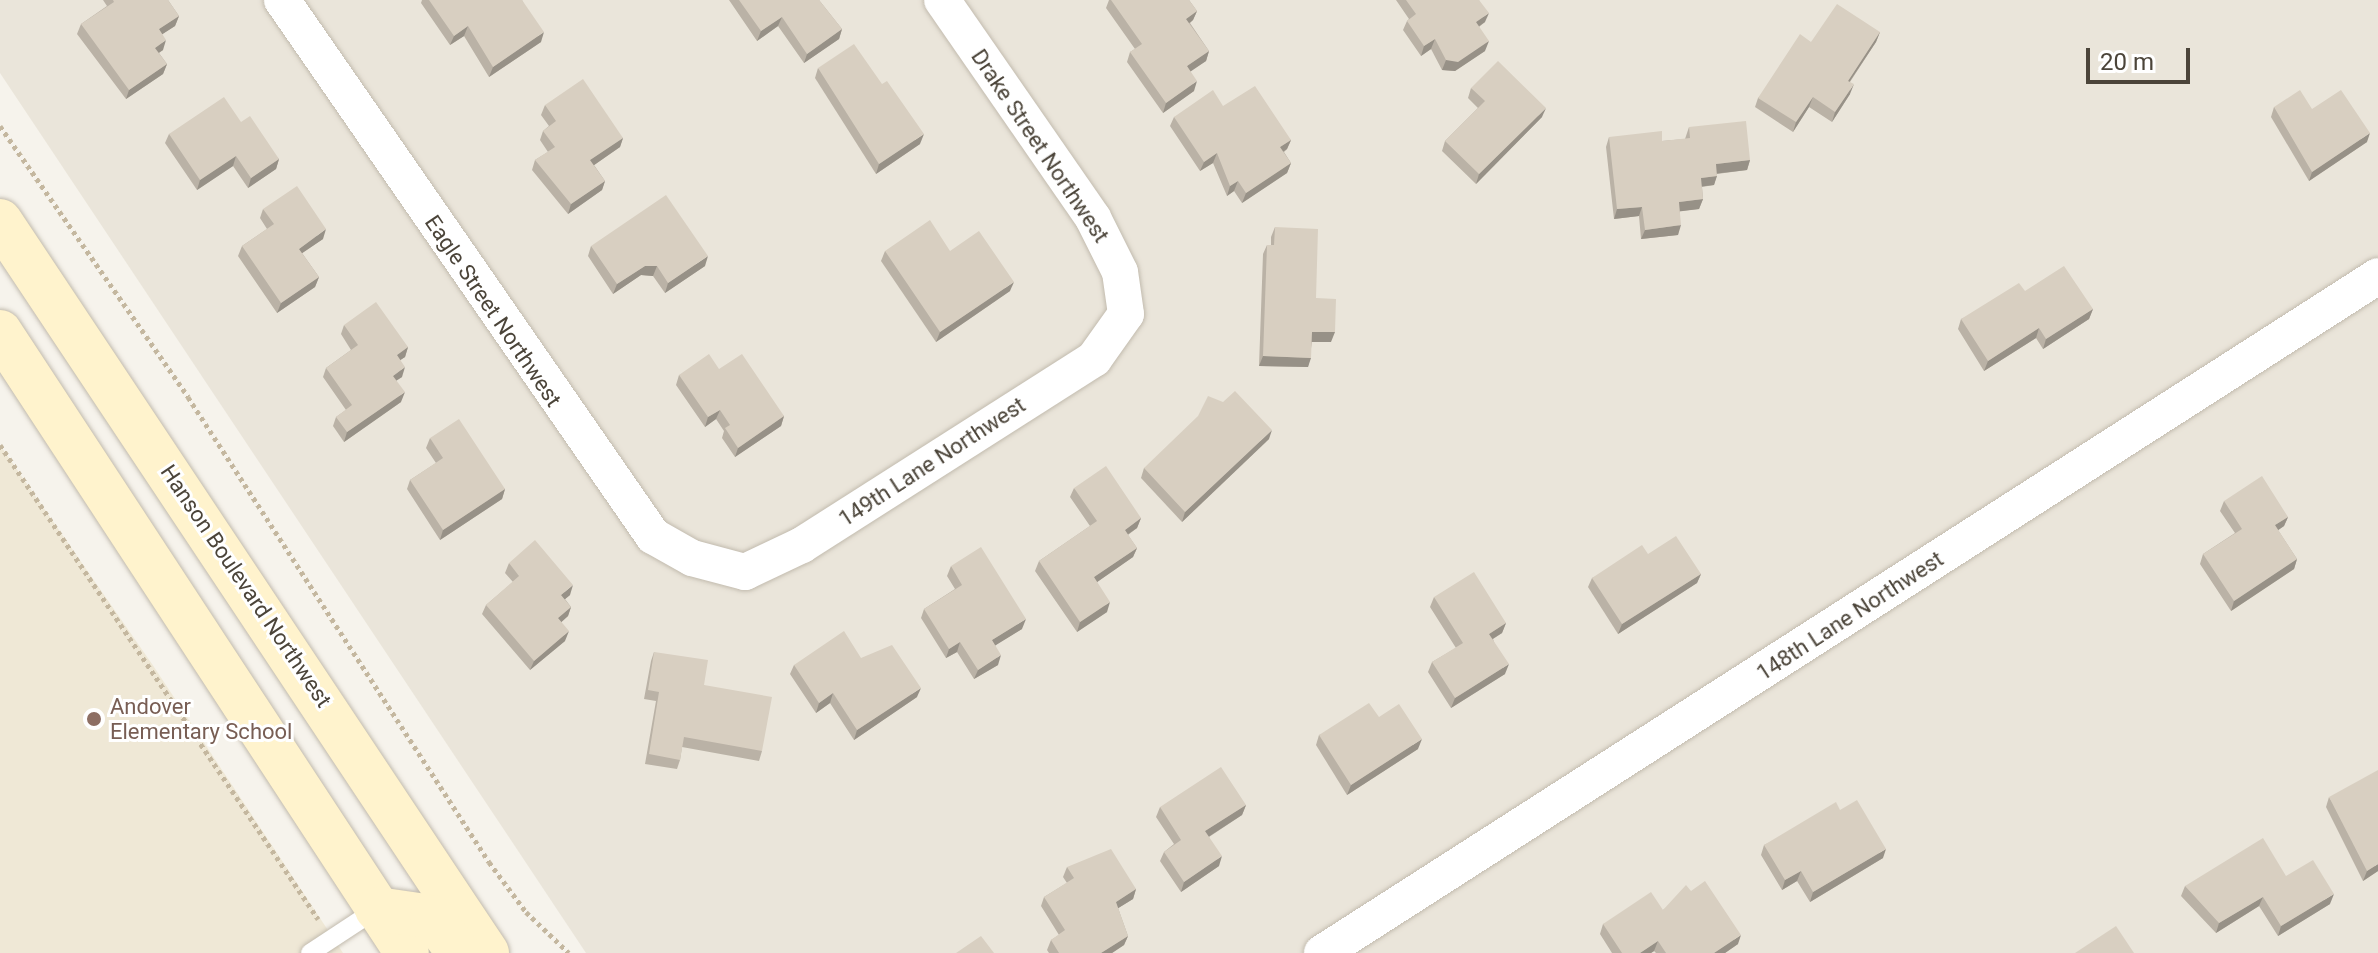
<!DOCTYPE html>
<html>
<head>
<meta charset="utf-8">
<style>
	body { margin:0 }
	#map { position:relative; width:2378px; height:953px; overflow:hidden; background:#f6f3ec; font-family:Roboto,sans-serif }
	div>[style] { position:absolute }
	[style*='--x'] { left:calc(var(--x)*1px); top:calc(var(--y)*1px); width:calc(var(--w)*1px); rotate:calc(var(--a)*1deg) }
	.residential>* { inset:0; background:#eae5da }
	.education>* { inset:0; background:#efe8d6 }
	.path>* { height:5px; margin-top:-2.5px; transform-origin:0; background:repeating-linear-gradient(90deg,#c4b79f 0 4px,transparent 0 8px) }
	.roads { filter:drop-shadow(0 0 2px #c2bbae) drop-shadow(0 0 2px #c2bbae) }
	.lane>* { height:18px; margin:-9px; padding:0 9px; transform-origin:9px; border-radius:9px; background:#fff }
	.street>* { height:36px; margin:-18px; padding:0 18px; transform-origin:18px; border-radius:18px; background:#fff }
	.secondary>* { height:44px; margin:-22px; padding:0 22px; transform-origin:22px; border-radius:22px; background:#fff3cd }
	.wall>* { inset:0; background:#bab2a6 }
	.shaded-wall>* { inset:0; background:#979187 }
	.building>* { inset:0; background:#d8cfc1 }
	.dots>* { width:22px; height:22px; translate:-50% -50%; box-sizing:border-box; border:4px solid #fff; border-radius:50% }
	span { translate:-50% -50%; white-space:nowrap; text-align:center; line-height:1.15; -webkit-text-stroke:6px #fff; paint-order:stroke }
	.street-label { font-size:22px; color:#4b4439 }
	.education-label { font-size:22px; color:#785e54 }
	.left { translate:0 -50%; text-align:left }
	.scale { position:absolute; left:2086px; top:48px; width:104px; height:36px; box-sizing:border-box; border:4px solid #4b4439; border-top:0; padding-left:10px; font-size:24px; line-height:28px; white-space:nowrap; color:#4b4439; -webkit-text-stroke:6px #fff; paint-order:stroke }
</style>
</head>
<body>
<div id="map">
	<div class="residential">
		<div style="clip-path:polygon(0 0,2378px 0,2378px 953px,586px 953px,0 73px)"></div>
	</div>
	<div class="education">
		<div style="clip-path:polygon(0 445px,152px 664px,343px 953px,0 953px)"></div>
	</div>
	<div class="path">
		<div style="--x:0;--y:126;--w:330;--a:55.2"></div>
		<div style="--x:188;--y:397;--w:554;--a:57.08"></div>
		<div style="--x:489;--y:862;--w:62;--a:53.5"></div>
		<div style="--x:526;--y:912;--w:59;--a:43.6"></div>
		<div style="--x:0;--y:445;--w:571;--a:56.14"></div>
	</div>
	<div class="roads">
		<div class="lane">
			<div style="--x:310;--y:953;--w:80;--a:-33.3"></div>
		</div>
		<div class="street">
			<div style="--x:282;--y:0;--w:652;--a:55.31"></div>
			<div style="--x:653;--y:536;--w:45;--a:29.4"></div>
			<div style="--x:692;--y:558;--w:55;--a:14.8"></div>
			<div style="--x:745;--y:572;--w:63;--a:-25.3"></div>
			<div style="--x:802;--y:545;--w:346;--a:-32.5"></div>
			<div style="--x:1094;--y:359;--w:55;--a:-54.6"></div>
			<div style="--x:1126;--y:314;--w:42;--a:-98.1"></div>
			<div style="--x:1120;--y:272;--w:60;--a:-116.6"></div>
			<div style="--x:1093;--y:218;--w:265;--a:-124.7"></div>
			<div style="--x:1322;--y:953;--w:1254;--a:-32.66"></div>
		</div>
		<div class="secondary">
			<div style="--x:0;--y:221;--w:879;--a:56.36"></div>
			<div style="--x:0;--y:332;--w:742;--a:56.76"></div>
			<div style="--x:377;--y:909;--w:56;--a:8.3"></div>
			<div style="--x:432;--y:917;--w:45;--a:53.1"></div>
		</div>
	</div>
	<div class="wall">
		<div style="clip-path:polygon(103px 0,168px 0,179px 16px,175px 26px,162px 34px,163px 50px,159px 53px,167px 64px,163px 74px,126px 99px,77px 34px,81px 24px,107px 6px)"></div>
		<div style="clip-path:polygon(422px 0,522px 0,541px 42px,489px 77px,464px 36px,450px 45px,421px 3px)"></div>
		<div style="clip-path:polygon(729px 0,819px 0,842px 29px,839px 39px,804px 63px,778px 26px,757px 41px)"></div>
		<div style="clip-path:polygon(1109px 0,1189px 0,1197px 11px,1193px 20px,1190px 23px,1209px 51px,1206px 61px,1190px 71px,1194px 91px,1163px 113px,1127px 62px,1130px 52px,1135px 49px,1106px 8px)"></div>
		<div style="clip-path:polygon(1396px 0,1479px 0,1485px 22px,1479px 27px,1485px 51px,1455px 71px,1442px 70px,1431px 49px,1421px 56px,1403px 30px,1407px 21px,1409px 19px)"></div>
		<div style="clip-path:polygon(1880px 32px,1876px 42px,1850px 82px,1850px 94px,1832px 122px,1809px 107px,1793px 132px,1755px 107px,1758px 98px,1811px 42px)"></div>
		<div style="clip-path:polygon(818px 68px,920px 144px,876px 174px,815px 78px)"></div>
		<div style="clip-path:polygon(1471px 88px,1542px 117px,1476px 184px,1442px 151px,1445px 141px,1478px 108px,1468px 98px)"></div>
		<div style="clip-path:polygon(545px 105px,623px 138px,620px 147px,594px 165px,605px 181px,602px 190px,568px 214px,532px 170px,535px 160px,548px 152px,540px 140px,543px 131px,549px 126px,541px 115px)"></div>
		<div style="clip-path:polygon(1223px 106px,1291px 140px,1287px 149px,1284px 152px,1291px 163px,1287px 173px,1242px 203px,1234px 191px,1227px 196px,1213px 163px,1200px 171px,1170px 126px,1174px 117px)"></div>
		<div style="clip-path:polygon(2274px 107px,2312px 109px,2367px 142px,2309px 181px,2271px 117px)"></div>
		<div style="clip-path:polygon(241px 122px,279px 159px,276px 169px,248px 188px,233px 166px,197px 190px,165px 143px,169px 134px)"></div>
		<div style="clip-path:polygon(1689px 127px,1750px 160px,1747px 170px,1717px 174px,1714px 185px,1702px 187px,1703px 199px,1699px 209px,1680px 211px,1678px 235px,1641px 239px,1639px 216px,1614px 219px,1606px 147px,1609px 137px,1662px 141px,1685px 139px)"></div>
		<div style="clip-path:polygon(263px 209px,323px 239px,302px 253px,319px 277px,315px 287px,277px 313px,238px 256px,242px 246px,267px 229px,260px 218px)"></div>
		<div style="clip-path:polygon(1275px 227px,1316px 298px,1331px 342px,1312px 342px,1308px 367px,1259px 366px,1263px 254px,1267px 245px,1271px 245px,1271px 237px)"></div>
		<div style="clip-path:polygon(591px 246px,705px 266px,665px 293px,653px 276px,641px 275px,613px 294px,588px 256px)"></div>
		<div style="clip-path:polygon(885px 251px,950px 251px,1010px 291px,936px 342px,881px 261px)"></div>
		<div style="clip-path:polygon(2025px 291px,2093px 309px,2089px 319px,2043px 349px,2036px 338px,1984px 371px,1958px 329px,1961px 319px)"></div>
		<div style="clip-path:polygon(344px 325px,408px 347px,405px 357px,400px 360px,402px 377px,396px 381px,401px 402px,344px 442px,333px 426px,336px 417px,346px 410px,323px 377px,326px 368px,351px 350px,341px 334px)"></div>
		<div style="clip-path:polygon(719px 369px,784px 416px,781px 426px,735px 457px,722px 438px,724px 431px,716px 419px,705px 427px,676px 385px,679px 375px)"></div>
		<div style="clip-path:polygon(430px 438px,505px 489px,502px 499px,440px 540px,407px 489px,410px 480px,436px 463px,426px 448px)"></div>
		<div style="clip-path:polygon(1269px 439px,1182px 522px,1141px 478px,1144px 468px)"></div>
		<div style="clip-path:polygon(1074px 488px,1141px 518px,1137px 528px,1128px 535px,1137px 548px,1133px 557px,1097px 582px,1107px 612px,1077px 632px,1035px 571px,1039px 561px,1090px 526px,1070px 497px)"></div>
		<div style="clip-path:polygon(2224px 501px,2288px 517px,2284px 526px,2278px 530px,2297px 559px,2294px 569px,2231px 611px,2200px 564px,2203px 554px,2235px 533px,2220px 511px)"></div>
		<div style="clip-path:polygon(1648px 554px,1701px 574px,1697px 583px,1618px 634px,1588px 587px,1592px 578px)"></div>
		<div style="clip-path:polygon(509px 563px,570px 595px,565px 599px,571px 607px,568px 616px,561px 622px,565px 641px,530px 670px,482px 614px,486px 605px,513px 582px,505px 573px)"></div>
		<div style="clip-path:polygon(951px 566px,1022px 629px,995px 645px,998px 665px,974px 679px,957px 652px,946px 658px,921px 618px,924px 609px,955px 589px,947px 576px)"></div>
		<div style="clip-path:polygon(1434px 597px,1506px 623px,1502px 633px,1493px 639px,1505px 674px,1451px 708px,1428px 672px,1432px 662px,1456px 648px,1430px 607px)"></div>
		<div style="clip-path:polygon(654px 652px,704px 685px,762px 751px,759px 761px,682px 747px,680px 760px,677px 769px,645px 764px,656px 701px,644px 699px,651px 661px)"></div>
		<div style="clip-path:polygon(861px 658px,917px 697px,854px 740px,830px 703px,816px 713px,790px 674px,794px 665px)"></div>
		<div style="clip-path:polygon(1379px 717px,1418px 749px,1347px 795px,1316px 745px,1319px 735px)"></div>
		<div style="clip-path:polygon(2329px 797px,2378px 871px,2363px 881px,2326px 807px)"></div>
		<div style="clip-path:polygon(1246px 805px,1242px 815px,1209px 837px,1219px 866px,1181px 892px,1160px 861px,1164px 852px,1174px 844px,1156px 817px,1160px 807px)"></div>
		<div style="clip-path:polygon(1840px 810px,1883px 858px,1810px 902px,1797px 881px,1782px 890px,1761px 855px,1764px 845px)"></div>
		<div style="clip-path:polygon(1067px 867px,1136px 889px,1133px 899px,1118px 908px,1128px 936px,1124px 945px,1112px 953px,1049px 953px,1047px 950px,1051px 940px,1059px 935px,1041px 906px,1044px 897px,1067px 883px,1063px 877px)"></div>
		<div style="clip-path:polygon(2286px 876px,2330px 904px,2278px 936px,2259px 906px,2216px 933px,2181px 896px,2185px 886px)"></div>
		<div style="clip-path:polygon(1691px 891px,1738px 944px,1725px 953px,1656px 953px,1654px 951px,1651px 953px,1612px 953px,1600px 934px,1603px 924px,1663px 910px)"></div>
	</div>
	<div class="shaded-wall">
		<div style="clip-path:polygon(1197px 11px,1193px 20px,1183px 28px,1186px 19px)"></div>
		<div style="clip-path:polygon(1489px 13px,1485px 22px,1472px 31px,1476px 22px)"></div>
		<div style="clip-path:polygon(179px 16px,175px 26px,155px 39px,159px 29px)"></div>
		<div style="clip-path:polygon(782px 17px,778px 26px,757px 41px,761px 31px)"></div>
		<div style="clip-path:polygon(468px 26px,464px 36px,450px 45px,454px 36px)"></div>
		<div style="clip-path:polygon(842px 29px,839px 39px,804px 63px,807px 54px)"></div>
		<div style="clip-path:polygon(544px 32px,541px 42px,489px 77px,493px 67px)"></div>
		<div style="clip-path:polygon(1880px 32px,1876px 42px,1844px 90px,1848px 81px)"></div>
		<div style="clip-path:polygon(1435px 39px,1431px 49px,1421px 56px,1424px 46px)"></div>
		<div style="clip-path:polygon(166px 40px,163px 50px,152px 57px,155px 48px)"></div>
		<div style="clip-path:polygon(1489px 41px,1485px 51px,1455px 71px,1442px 70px,1446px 60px)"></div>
		<div style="clip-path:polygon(1209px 51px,1206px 61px,1184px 76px,1187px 66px)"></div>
		<div style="clip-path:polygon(167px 64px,163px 74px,126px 99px,129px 90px)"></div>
		<div style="clip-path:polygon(1197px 81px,1194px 91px,1163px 113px,1166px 103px)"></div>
		<div style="clip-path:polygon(1854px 84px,1850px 94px,1832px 122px,1835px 112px)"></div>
		<div style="clip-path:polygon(1813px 97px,1809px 107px,1793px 132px,1796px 122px)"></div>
		<div style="clip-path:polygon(1546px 108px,1542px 117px,1476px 184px,1479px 174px)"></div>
		<div style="clip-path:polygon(2370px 133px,2367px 142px,2309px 181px,2312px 172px)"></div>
		<div style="clip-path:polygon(924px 134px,920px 144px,876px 174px,879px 164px)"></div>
		<div style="clip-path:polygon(623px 138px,620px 147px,587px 170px,590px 160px)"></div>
		<div style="clip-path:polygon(1291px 140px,1287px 149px,1277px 156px,1280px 147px)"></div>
		<div style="clip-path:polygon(1217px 153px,1213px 163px,1200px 171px,1204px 162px)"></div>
		<div style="clip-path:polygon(236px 156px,233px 166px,197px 190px,200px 180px)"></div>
		<div style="clip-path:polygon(279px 159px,276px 169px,248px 188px,251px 178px)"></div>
		<div style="clip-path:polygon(1750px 160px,1747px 170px,1713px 174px,1716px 164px)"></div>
		<div style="clip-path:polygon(1291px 163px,1287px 173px,1242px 203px,1246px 193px)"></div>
		<div style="clip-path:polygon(1717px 176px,1714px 185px,1697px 187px,1701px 178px)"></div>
		<div style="clip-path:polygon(605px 181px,602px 190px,568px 214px,571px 204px)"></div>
		<div style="clip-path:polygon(1238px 181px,1234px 191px,1227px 196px,1230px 186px)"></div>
		<div style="clip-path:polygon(1703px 199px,1699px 209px,1675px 212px,1679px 202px)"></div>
		<div style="clip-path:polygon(1642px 207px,1639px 216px,1614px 219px,1617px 209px)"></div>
		<div style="clip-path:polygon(1681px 225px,1678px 235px,1641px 239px,1645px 230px)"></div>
		<div style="clip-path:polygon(326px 229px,323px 239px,295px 258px,299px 249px)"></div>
		<div style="clip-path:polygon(708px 256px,705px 266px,665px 293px,668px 283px)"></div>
		<div style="clip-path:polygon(645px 266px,657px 266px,653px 276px,641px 275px,613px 294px,617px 284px)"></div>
		<div style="clip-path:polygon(319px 277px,315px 287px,277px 313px,281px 303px)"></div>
		<div style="clip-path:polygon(1014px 282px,1010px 291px,936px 342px,940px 332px)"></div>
		<div style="clip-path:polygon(2093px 309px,2089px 319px,2043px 349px,2046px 339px)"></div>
		<div style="clip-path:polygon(2039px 328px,2036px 338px,1984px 371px,1988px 361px)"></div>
		<div style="clip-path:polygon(1312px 332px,1335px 332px,1331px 342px,1309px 342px)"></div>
		<div style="clip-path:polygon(408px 347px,405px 357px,393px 365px,397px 355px)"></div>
		<div style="clip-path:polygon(1263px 356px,1311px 358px,1308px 367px,1259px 366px)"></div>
		<div style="clip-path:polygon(405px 367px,402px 377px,389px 385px,393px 376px)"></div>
		<div style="clip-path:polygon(405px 392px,401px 402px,344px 442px,347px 432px)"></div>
		<div style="clip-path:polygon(720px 410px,716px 419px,705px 427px,708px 417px)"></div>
		<div style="clip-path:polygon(784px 416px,781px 426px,735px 457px,738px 448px)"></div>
		<div style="clip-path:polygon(1272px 430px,1269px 439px,1182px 522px,1185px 512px)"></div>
		<div style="clip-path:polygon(505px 489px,502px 499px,440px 540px,443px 530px)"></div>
		<div style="clip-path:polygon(2288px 517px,2284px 526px,2271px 535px,2275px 525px)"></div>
		<div style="clip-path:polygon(1141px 518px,1137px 528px,1121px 539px,1125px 530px)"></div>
		<div style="clip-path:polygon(1137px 548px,1133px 557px,1090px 587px,1094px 577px)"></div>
		<div style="clip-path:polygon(2297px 559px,2294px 569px,2231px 611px,2234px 601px)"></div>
		<div style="clip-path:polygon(1701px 574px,1697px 583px,1618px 634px,1622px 624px)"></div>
		<div style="clip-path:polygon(573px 585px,570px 595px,558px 605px,561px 595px)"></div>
		<div style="clip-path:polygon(1110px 602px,1107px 612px,1077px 632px,1080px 622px)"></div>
		<div style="clip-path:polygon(571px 607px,568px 616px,555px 628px,558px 618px)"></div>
		<div style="clip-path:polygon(1026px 619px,1022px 629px,988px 650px,992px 640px)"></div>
		<div style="clip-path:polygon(1506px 623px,1502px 633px,1486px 643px,1489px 634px)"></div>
		<div style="clip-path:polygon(569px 631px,565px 641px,530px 670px,534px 661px)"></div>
		<div style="clip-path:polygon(960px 642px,957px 652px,946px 658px,949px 649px)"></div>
		<div style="clip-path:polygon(1001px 655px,998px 665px,974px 679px,978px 670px)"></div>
		<div style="clip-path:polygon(1509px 664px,1505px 674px,1451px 708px,1455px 698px)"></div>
		<div style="clip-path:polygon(921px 688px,917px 697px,854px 740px,857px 730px)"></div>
		<div style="clip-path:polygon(833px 693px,830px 703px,816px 713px,819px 703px)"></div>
		<div style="clip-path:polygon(1422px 739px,1418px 749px,1347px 795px,1351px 785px)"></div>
		<div style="clip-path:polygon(1246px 805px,1242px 815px,1202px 841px,1205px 831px)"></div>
		<div style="clip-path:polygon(1886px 849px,1883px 858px,1810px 902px,1813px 892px)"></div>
		<div style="clip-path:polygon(1222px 856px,1219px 866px,1181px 892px,1184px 882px)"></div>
		<div style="clip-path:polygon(2378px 864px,2378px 871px,2363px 881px,2367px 871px)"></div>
		<div style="clip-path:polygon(1801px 871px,1797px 881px,1782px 890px,1785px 880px)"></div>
		<div style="clip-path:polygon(1136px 889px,1133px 899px,1112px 912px,1116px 902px)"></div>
		<div style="clip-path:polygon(2334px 894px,2330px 904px,2278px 936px,2281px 926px)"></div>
		<div style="clip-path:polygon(2263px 897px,2259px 906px,2216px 933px,2219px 923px)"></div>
		<div style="clip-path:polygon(1741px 935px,1738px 944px,1725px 953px,1714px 953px)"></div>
		<div style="clip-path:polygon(1128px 936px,1124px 945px,1112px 953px,1101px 953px)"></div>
		<div style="clip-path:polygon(1658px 941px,1654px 951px,1651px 953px,1640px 953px)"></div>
	</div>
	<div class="building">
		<div style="clip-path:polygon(113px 0,168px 0,179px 16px,159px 29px,166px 40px,155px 48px,167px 64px,129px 90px,81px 24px,114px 2px)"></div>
		<div style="clip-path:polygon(429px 0,522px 0,544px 32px,493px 67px,468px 26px,454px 36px)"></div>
		<div style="clip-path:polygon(739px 0,819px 0,842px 29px,807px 54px,782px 17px,761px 31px)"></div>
		<div style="clip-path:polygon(1111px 0,1189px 0,1197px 11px,1186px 19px,1209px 51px,1187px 66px,1197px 81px,1166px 103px,1130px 52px,1142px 44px)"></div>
		<div style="clip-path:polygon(1406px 0,1479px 0,1489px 13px,1476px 22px,1489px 41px,1458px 62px,1446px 60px,1435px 39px,1424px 46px,1407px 21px,1416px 14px)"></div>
		<div style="clip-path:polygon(1837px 4px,1880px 32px,1848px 81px,1854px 84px,1835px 112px,1813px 97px,1796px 122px,1758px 98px,1800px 34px,1811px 42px)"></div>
		<div style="clip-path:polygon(854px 44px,882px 84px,887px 81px,924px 134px,879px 164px,818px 68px)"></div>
		<div style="clip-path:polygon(1498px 61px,1546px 108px,1479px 174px,1445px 141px,1485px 101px,1471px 88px)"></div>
		<div style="clip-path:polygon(583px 79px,623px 138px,590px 160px,605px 181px,571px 204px,535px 160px,555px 147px,543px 131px,556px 121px,545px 105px)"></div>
		<div style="clip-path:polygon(1255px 86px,1291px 140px,1280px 147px,1291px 163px,1246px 193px,1238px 181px,1230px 186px,1217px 153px,1204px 162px,1174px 117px,1213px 90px,1223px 106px)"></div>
		<div style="clip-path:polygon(2300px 90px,2312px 109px,2341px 90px,2370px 133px,2312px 172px,2274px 107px)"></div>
		<div style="clip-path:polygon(224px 97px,241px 122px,250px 116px,279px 159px,251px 178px,236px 156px,200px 180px,169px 134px)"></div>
		<div style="clip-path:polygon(1746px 121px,1750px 160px,1716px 164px,1717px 176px,1701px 178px,1703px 199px,1679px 202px,1681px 225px,1645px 230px,1642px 207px,1617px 209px,1609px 137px,1662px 131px,1662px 141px,1690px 138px,1689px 127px)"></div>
		<div style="clip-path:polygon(297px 186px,326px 229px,299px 249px,319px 277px,281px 303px,242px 246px,274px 224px,263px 209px)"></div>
		<div style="clip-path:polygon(666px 195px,708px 256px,668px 283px,657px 266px,645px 266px,617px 284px,591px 246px)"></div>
		<div style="clip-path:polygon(930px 220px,950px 251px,979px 231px,1014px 282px,940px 332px,885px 251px)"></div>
		<div style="clip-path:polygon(1275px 227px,1318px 229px,1316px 298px,1336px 299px,1335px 332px,1312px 332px,1311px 358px,1263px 356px,1267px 245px,1274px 245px)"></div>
		<div style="clip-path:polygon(2064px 266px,2093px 309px,2046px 339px,2039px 328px,1988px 361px,1961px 319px,2019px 283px,2025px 291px)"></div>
		<div style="clip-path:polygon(376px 302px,408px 347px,397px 355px,405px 367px,393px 376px,405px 392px,347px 432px,336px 417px,352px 405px,326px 368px,358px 345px,344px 325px)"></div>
		<div style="clip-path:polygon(709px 354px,719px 369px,742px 354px,784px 416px,738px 448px,725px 428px,730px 425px,720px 410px,708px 417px,679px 375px)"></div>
		<div style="clip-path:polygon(1235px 391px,1272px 430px,1185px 512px,1144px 468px,1198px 416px,1208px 396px,1223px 402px)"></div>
		<div style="clip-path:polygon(459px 419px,505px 489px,443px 530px,410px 480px,443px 458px,430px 438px)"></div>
		<div style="clip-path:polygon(1106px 466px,1141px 518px,1125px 530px,1137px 548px,1094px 577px,1110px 602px,1080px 622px,1039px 561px,1097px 521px,1074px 488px)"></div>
		<div style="clip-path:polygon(2262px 476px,2288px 517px,2275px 525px,2297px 559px,2234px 601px,2203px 554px,2242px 529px,2224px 501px)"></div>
		<div style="clip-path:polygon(1676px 536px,1701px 574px,1622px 624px,1592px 578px,1642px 545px,1648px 554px)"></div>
		<div style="clip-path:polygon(535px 540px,573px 585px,561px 595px,571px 607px,558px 618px,569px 631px,534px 661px,486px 605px,519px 576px,509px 563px)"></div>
		<div style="clip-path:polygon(981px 547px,1026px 619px,992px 640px,1001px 655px,978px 670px,960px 642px,949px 649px,924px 609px,962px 585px,951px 566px)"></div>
		<div style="clip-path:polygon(1474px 572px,1506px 623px,1489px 634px,1509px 664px,1455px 698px,1432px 662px,1463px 643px,1434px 597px)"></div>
		<div style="clip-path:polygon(844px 631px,861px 658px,892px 645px,921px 688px,857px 730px,833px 693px,819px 703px,794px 665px)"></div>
		<div style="clip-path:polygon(654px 652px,708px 660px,704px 685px,772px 697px,762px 751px,684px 737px,680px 760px,649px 754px,659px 692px,648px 690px)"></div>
		<div style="clip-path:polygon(1369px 703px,1379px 717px,1399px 704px,1422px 739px,1351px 785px,1319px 735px)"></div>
		<div style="clip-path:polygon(1221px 767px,1246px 805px,1205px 831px,1222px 856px,1184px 882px,1164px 852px,1181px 840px,1160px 807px)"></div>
		<div style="clip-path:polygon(2378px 770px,2378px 864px,2367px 871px,2329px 797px)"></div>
		<div style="clip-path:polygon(1857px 800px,1886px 849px,1813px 892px,1801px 871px,1785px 880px,1764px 845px,1836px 802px,1840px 810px)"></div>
		<div style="clip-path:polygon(2263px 838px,2286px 876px,2313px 860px,2334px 894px,2281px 926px,2263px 897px,2219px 923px,2185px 886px)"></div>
		<div style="clip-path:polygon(1111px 849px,1136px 889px,1116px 902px,1128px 936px,1101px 953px,1059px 953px,1051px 940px,1065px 930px,1044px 897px,1074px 878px,1067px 867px)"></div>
		<div style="clip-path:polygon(1705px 881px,1741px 935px,1714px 953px,1666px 953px,1658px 941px,1640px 953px,1622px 953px,1603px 924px,1651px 892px,1663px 910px,1686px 885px,1691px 891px)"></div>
		<div style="clip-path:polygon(2116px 926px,2134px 953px,2075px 953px)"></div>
		<div style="clip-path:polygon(981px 936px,994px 953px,956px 953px)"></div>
	</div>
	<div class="dots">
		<div style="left:94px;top:719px;background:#8d6e63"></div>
	</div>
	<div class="street-label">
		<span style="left:1040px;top:146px;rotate:56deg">Drake Street Northwest</span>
		<span style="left:493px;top:311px;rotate:56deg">Eagle Street Northwest</span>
		<span style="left:932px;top:462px;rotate:-33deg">149th Lane Northwest</span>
		<span style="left:246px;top:586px;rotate:56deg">Hanson Boulevard Northwest</span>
		<span style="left:1850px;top:616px;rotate:-33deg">148th Lane Northwest</span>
	</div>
	<div class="education-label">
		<span class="left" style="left:110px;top:719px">Andover<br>Elementary School</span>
	</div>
	<div class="scale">20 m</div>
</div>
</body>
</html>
